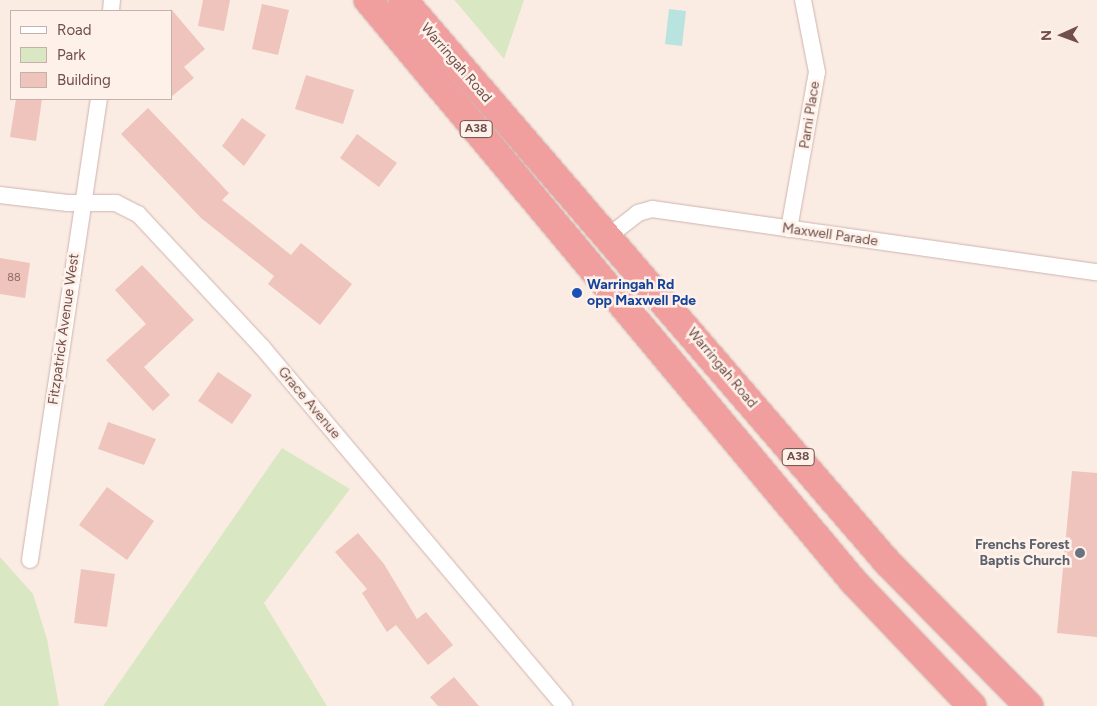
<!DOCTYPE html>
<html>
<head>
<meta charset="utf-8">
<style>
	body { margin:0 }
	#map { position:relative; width:1097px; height:706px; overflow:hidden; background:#fbece3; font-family:Figtree,sans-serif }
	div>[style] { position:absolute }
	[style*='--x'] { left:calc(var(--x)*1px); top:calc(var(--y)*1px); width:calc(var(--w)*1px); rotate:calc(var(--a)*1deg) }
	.green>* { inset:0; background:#dae7c3 }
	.water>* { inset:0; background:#b9e3df }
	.building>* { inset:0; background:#eec4bd }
	.roads { filter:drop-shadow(0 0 1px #cdb4ae) drop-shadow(0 0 1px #cdb4ae) }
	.street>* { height:16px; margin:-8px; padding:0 8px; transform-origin:8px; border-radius:8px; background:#fff }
	.highway>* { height:28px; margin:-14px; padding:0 14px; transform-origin:14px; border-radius:14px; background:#f19f9e }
	.dots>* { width:14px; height:14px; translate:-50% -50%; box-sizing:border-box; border:2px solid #fef1e9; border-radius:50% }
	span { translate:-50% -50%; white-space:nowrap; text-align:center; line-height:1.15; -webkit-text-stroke:5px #fef1e9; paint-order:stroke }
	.number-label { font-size:11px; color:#906c68 }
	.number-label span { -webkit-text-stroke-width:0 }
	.shield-label span { padding:1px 4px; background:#fef1e9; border:1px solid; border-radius:4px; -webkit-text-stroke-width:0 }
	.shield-label { font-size:12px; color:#714f4b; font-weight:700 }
	.street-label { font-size:14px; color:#714f4b }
	.transit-label { font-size:14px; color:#164399; font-weight:700 }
	.left { translate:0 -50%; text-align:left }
	.worship-label { font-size:14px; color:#5b616d; font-weight:700 }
	.right { translate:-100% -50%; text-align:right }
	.legend { position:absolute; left:10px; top:10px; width:162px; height:90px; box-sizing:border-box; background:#fef1e9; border:1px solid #c6b0aa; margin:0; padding:6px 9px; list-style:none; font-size:15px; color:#714f4b }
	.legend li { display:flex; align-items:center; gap:10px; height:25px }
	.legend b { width:25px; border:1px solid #c6b0aa }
	.north { position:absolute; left:1037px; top:10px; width:50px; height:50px; -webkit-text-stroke:4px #fef1e9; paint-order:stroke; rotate:268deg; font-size:14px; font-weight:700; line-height:20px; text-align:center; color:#714f4b }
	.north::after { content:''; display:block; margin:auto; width:18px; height:22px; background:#714f4b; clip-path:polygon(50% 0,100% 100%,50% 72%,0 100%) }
</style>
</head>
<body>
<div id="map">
	<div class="green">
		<div style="clip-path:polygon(454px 0,524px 0,504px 59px,457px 3px)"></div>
		<div style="clip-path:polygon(282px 448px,350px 489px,264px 603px,327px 706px,103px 706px)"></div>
		<div style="clip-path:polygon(0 557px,33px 594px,47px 639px,59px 706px,0 706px)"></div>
	</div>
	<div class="water">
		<div style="clip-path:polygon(669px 9px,686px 11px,682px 46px,665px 44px)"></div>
	</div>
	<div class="building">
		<div style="clip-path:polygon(203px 0,230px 0,224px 31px,198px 26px)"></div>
		<div style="clip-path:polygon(262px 4px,289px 10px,278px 55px,252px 49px)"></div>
		<div style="clip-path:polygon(171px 9px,205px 49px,184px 67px,194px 78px,171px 97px)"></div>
		<div style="clip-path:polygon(306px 75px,354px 90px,343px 124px,295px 109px)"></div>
		<div style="clip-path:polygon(16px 99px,42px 99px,36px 141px,10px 137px)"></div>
		<div style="clip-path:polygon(148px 108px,229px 193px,222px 200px,291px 255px,301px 243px,352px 284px,320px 325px,268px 284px,274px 276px,201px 218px,121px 134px)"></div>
		<div style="clip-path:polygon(242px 118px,266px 135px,244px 166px,222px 146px)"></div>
		<div style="clip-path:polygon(357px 134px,397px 163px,379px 187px,340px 158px)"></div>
		<div style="clip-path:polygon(0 258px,30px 263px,25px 298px,0 294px)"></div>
		<div style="clip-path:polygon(142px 265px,194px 320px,144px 367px,170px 395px,153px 411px,106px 360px,146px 324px,115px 290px)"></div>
		<div style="clip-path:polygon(218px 372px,252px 395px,232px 424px,198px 401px)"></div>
		<div style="clip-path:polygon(108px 422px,156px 439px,144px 465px,98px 449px)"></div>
		<div style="clip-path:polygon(1072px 471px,1097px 473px,1097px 637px,1057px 633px)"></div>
		<div style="clip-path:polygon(107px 487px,154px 521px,127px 560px,79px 525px)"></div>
		<div style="clip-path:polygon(358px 533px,384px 564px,417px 619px,426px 612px,453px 645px,428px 665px,396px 625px,387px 632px,362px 593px,367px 589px,335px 552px)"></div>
		<div style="clip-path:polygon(81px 569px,115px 574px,107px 627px,74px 623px)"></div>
		<div style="clip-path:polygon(454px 677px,479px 706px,438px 706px,430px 697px)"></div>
	</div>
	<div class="roads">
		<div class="street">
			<div style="--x:111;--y:11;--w:11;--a:-85"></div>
			<div style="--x:0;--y:195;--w:68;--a:6.7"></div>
			<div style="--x:68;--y:203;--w:48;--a:0"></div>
			<div style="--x:116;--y:203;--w:25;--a:27"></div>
			<div style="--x:138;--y:214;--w:182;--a:47"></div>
			<div style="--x:262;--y:347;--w:469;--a:49.9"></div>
			<div style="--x:789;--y:229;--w:159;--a:-79.9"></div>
			<div style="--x:817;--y:72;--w:73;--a:-101"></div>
			<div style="--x:610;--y:235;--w:36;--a:-38"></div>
			<div style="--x:638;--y:213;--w:15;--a:-16"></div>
			<div style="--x:652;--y:209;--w:449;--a:8.1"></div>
			<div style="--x:30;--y:560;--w:466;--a:-81.5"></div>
		</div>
		<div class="highway">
			<div style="--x:368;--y:0;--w:758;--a:50.14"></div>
			<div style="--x:854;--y:582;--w:171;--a:46.4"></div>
			<div style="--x:403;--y:0;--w:742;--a:49.26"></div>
			<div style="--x:887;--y:562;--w:202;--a:45.4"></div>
		</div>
	</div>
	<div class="dots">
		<div style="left:577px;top:293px;background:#1a4fb4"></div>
		<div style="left:1080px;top:553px;background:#6b7280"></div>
	</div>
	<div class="number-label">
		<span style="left:14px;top:278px">88</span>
	</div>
	<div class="shield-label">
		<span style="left:476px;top:129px">A38</span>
		<span style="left:798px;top:457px">A38</span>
	</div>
	<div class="street-label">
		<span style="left:456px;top:63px;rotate:49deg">Warringah Road</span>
		<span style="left:810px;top:115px;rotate:-81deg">Parni Place</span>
		<span style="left:830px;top:235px;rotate:8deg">Maxwell Parade</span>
		<span style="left:64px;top:329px;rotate:-82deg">Fitzpatrick Avenue West</span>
		<span style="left:722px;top:368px;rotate:50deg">Warringah Road</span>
		<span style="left:309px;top:403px;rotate:50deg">Grace Avenue</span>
	</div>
	<div class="transit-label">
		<span class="left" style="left:587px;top:293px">Warringah Rd<br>opp Maxwell Pde</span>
	</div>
	<div class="worship-label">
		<span class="right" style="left:1070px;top:553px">Frenchs Forest<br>Baptis Church</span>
	</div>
	<ul class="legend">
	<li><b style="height:6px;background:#fff"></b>Road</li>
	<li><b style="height:14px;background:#dae7c3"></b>Park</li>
	<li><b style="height:14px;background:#eec4bd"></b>Building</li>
	</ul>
	<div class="north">N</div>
</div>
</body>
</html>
